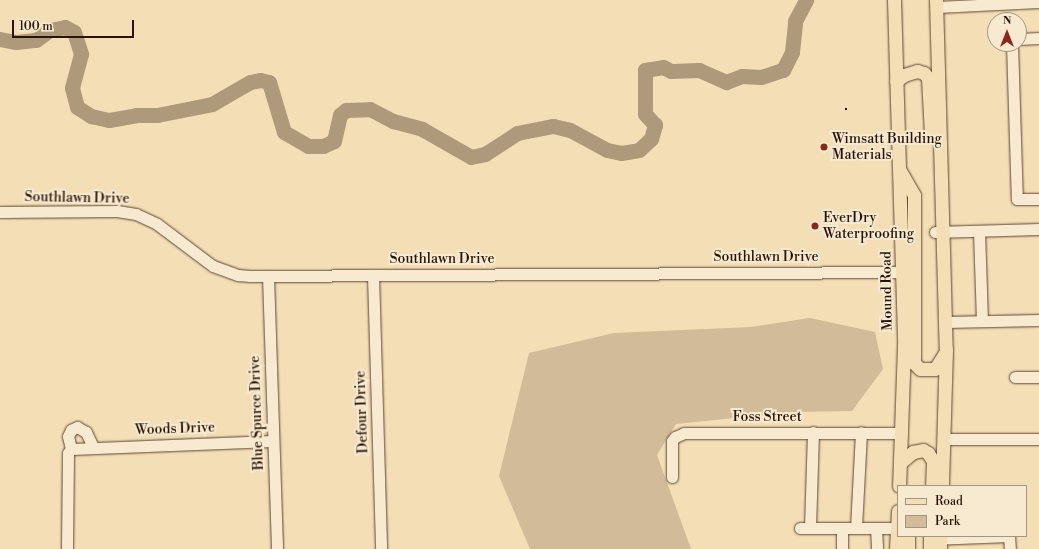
<!DOCTYPE html>
<html>
<head>
<meta charset="utf-8">
<style>
	body { margin:0 }
	#map { position:relative; width:1039px; height:549px; overflow:hidden; background:#f3deb6; font-family:"Libre Bodoni",serif }
	div>[style] { position:absolute }
	[style*='--x'] { left:calc(var(--x)*1px); top:calc(var(--y)*1px); width:calc(var(--w)*1px); rotate:calc(var(--a)*1deg) }
	.green>* { inset:0; background:#d1bb98 }
	.river>* { height:15px; margin:-7.5px; padding:0 7.5px; transform-origin:7.5px; border-radius:7.5px; background:#ae997a }
	.path>* { height:1.5px; margin-top:-0.75px; transform-origin:0; background:repeating-linear-gradient(90deg,#291305 0 3px,transparent 0 5px) }
	.roads { filter:drop-shadow(0 0 1px #5c4631) drop-shadow(0 0 1px #5c4631) }
	.minor>* { height:11px; margin:-5.5px; padding:0 5.5px; transform-origin:5.5px; border-radius:5.5px; background:#f7ead0 }
	.major>* { height:13px; margin:-6.5px; padding:0 6.5px; transform-origin:6.5px; border-radius:6.5px; background:#f3deb6 }
	.dots>* { width:11px; height:11px; translate:-50% -50%; box-sizing:border-box; border:2px solid #f7ead0; border-radius:50% }
	span { translate:-50% -50%; white-space:nowrap; text-align:center; line-height:1.15; -webkit-text-stroke:4px #f7ead0; paint-order:stroke }
	.poi-label { font-size:14px; color:#291305 }
	.left { translate:0 -50%; text-align:left }
	.street-label { font-size:14px; color:#291305 }
	.legend { position:absolute; left:897px; top:485px; width:130px; height:52px; box-sizing:border-box; background:#f7ead0; border:1px solid #a5947f; margin:0; padding:5px 7px; list-style:none; font-size:12px; color:#291305 }
	.legend li { display:flex; align-items:center; gap:8px; height:20px }
	.legend b { width:20px; border:1px solid #a5947f }
	.north { position:absolute; left:987px; top:12px; width:40px; height:40px; box-sizing:border-box; background:#f7ead0; border:1px solid #a5947f; border-radius:50%; rotate:0deg; font-size:11px; font-weight:700; line-height:16px; text-align:center; color:#291305 }
	.north::after { content:''; display:block; margin:auto; width:14px; height:18px; background:#8f2418; clip-path:polygon(50% 0,100% 100%,50% 72%,0 100%) }
	.scale { position:absolute; left:12px; top:20px; width:122px; height:18px; box-sizing:border-box; border:2px solid #291305; border-top:0; padding-left:5px; font-size:12px; line-height:14px; white-space:nowrap; color:#291305; -webkit-text-stroke:3px #f7ead0; paint-order:stroke }
</style>
</head>
<body>
<div id="map">
	<div class="green">
		<div style="clip-path:polygon(810px 318px,875px 332px,883px 369px,852px 411px,792px 412px,676px 424px,657px 455px,691px 549px,530px 549px,499px 476px,529px 353px,614px 333px,751px 327px)"></div>
	</div>
	<div class="river">
		<div style="--x:0;--y:39;--w:16;--a:11"></div>
		<div style="--x:16;--y:42;--w:20;--a:-6"></div>
		<div style="--x:36;--y:40;--w:17;--a:-36"></div>
		<div style="--x:50;--y:30;--w:15;--a:-11"></div>
		<div style="--x:65;--y:27;--w:10;--a:29"></div>
		<div style="--x:74;--y:32;--w:23;--a:72"></div>
		<div style="--x:81;--y:54;--w:35;--a:105"></div>
		<div style="--x:72;--y:88;--w:20;--a:75"></div>
		<div style="--x:77;--y:107;--w:17;--a:33"></div>
		<div style="--x:91;--y:116;--w:18;--a:13"></div>
		<div style="--x:109;--y:120;--w:27;--a:-10"></div>
		<div style="--x:136;--y:115;--w:21;--a:0"></div>
		<div style="--x:157;--y:115;--w:56;--a:-11.3"></div>
		<div style="--x:212;--y:104;--w:44;--a:-30.1"></div>
		<div style="--x:250;--y:82;--w:10;--a:-11"></div>
		<div style="--x:260;--y:80;--w:9;--a:13"></div>
		<div style="--x:269;--y:82;--w:52;--a:73.3"></div>
		<div style="--x:284;--y:132;--w:28;--a:30"></div>
		<div style="--x:308;--y:146;--w:15;--a:0"></div>
		<div style="--x:323;--y:146;--w:12;--a:-24"></div>
		<div style="--x:334;--y:141;--w:27;--a:-77"></div>
		<div style="--x:340;--y:115;--w:8;--a:-40"></div>
		<div style="--x:346;--y:110;--w:24;--a:-2"></div>
		<div style="--x:370;--y:109;--w:26;--a:28"></div>
		<div style="--x:393;--y:121;--w:30;--a:15"></div>
		<div style="--x:422;--y:129;--w:56;--a:29.7"></div>
		<div style="--x:471;--y:157;--w:14;--a:-12"></div>
		<div style="--x:485;--y:154;--w:38;--a:-33"></div>
		<div style="--x:517;--y:133;--w:37;--a:-11"></div>
		<div style="--x:553;--y:126;--w:17;--a:13"></div>
		<div style="--x:570;--y:130;--w:42;--a:28.4"></div>
		<div style="--x:607;--y:150;--w:14;--a:12"></div>
		<div style="--x:621;--y:153;--w:18;--a:-9"></div>
		<div style="--x:639;--y:150;--w:16;--a:-43"></div>
		<div style="--x:651;--y:139;--w:15;--a:-74"></div>
		<div style="--x:655;--y:125;--w:15;--a:-132"></div>
		<div style="--x:645;--y:114;--w:44;--a:-90"></div>
		<div style="--x:645;--y:70;--w:18;--a:-9"></div>
		<div style="--x:663;--y:67;--w:9;--a:27"></div>
		<div style="--x:671;--y:71;--w:28;--a:-2"></div>
		<div style="--x:699;--y:70;--w:30;--a:24"></div>
		<div style="--x:726;--y:82;--w:17;--a:-21"></div>
		<div style="--x:742;--y:76;--w:19;--a:3"></div>
		<div style="--x:761;--y:77;--w:23;--a:-18"></div>
		<div style="--x:783;--y:70;--w:20;--a:-63"></div>
		<div style="--x:792;--y:52;--w:31;--a:-84"></div>
		<div style="--x:795;--y:21;--w:24;--a:-62"></div>
	</div>
	<div class="path">
		<div style="--x:845;--y:109;--w:2;--a:0"></div>
		<div style="--x:846;--y:236;--w:2;--a:0"></div>
	</div>
	<div class="roads">
		<div class="minor">
			<div style="--x:937;--y:7;--w:102;--a:-2.8"></div>
			<div style="--x:1019;--y:39;--w:20;--a:-3"></div>
			<div style="--x:1012;--y:44;--w:155;--a:88.2"></div>
			<div style="--x:1017;--y:199;--w:22;--a:0"></div>
			<div style="--x:0;--y:212;--w:117;--a:-0.5"></div>
			<div style="--x:117;--y:211;--w:19;--a:9"></div>
			<div style="--x:136;--y:214;--w:23;--a:25"></div>
			<div style="--x:157;--y:224;--w:70;--a:36.9"></div>
			<div style="--x:213;--y:266;--w:27;--a:20"></div>
			<div style="--x:238;--y:275;--w:12;--a:5"></div>
			<div style="--x:250;--y:276;--w:653;--a:-0.35"></div>
			<div style="--x:979;--y:231;--w:90;--a:88.1"></div>
			<div style="--x:935;--y:232;--w:104;--a:-1.7"></div>
			<div style="--x:373;--y:275;--w:274;--a:88.3"></div>
			<div style="--x:268;--y:276;--w:273;--a:88.1"></div>
			<div style="--x:946;--y:322;--w:93;--a:-1.2"></div>
			<div style="--x:1015;--y:377;--w:24;--a:0"></div>
			<div style="--x:944;--y:439;--w:95;--a:0"></div>
			<div style="--x:71;--y:449;--w:13;--a:-103"></div>
			<div style="--x:68;--y:436;--w:7;--a:-63"></div>
			<div style="--x:71;--y:430;--w:7;--a:-27"></div>
			<div style="--x:77;--y:427;--w:10;--a:29"></div>
			<div style="--x:86;--y:432;--w:17;--a:65"></div>
			<div style="--x:672;--y:477;--w:36;--a:-90"></div>
			<div style="--x:672;--y:441;--w:5;--a:-53"></div>
			<div style="--x:675;--y:437;--w:10;--a:-24"></div>
			<div style="--x:684;--y:433;--w:218;--a:0"></div>
			<div style="--x:800;--y:528;--w:98;--a:0"></div>
			<div style="--x:810;--y:528;--w:96;--a:-88.2"></div>
			<div style="--x:842;--y:528;--w:21;--a:90"></div>
			<div style="--x:856;--y:528;--w:96;--a:-87"></div>
			<div style="--x:876;--y:528;--w:21;--a:87"></div>
			<div style="--x:932;--y:539;--w:77;--a:-2.2"></div>
			<div style="--x:1009;--y:536;--w:13;--a:86"></div>
			<div style="--x:67;--y:549;--w:96;--a:-89.4"></div>
			<div style="--x:68;--y:453;--w:5;--a:-53"></div>
			<div style="--x:71;--y:449;--w:202;--a:-2.3"></div>
		</div>
		<div class="major">
			<div style="--x:894;--y:0;--w:345;--a:88.3"></div>
			<div style="--x:904;--y:345;--w:141;--a:92"></div>
			<div style="--x:936;--y:0;--w:349;--a:88.4"></div>
			<div style="--x:946;--y:349;--w:137;--a:91.7"></div>
			<div style="--x:896;--y:81;--w:10;--a:-37"></div>
			<div style="--x:904;--y:75;--w:14;--a:-17"></div>
			<div style="--x:917;--y:71;--w:7;--a:16"></div>
			<div style="--x:924;--y:73;--w:6;--a:51"></div>
			<div style="--x:928;--y:78;--w:55;--a:86.9"></div>
			<div style="--x:899;--y:169;--w:30;--a:60"></div>
			<div style="--x:914;--y:195;--w:168;--a:90"></div>
			<div style="--x:914;--y:363;--w:8;--a:45"></div>
			<div style="--x:920;--y:369;--w:15;--a:0"></div>
			<div style="--x:935;--y:369;--w:19;--a:-58"></div>
			<div style="--x:901;--y:462;--w:16;--a:-40"></div>
			<div style="--x:913;--y:452;--w:10;--a:-11"></div>
			<div style="--x:923;--y:450;--w:6;--a:31"></div>
			<div style="--x:928;--y:453;--w:9;--a:58"></div>
			<div style="--x:933;--y:461;--w:25;--a:92"></div>
			<div style="--x:896;--y:549;--w:38;--a:-87"></div>
			<div style="--x:908;--y:549;--w:13;--a:-90"></div>
			<div style="--x:930;--y:549;--w:13;--a:-90"></div>
			<div style="--x:940;--y:549;--w:13;--a:-90"></div>
		</div>
	</div>
	<div class="dots">
		<div style="left:824px;top:147px;background:#8f2418"></div>
		<div style="left:815px;top:226px;background:#8f2418"></div>
	</div>
	<div class="poi-label">
		<span class="left" style="left:832px;top:147px">Wimsatt Building<br>Materials</span>
		<span class="left" style="left:823px;top:226px">EverDry<br>Waterproofing</span>
	</div>
	<div class="street-label">
		<span style="left:77px;top:198px;rotate:1deg">Southlawn Drive</span>
		<span style="left:766px;top:257px">Southlawn Drive</span>
		<span style="left:442px;top:259px">Southlawn Drive</span>
		<span style="left:887px;top:291px;rotate:-91deg">Mound Road</span>
		<span style="left:362px;top:412px;rotate:-92deg">Defour Drive</span>
		<span style="left:257px;top:413px;rotate:-92deg">Blue Spurce Drive</span>
		<span style="left:767px;top:417px">Foss Street</span>
		<span style="left:175px;top:429px;rotate:-2deg">Woods Drive</span>
	</div>
	<ul class="legend">
	<li><b style="height:5px;background:#f3deb6"></b>Road</li>
	<li><b style="height:11px;background:#d1bb98"></b>Park</li>
	</ul>
	<div class="north">N</div>
	<div class="scale">100 m</div>
</div>
</body>
</html>
